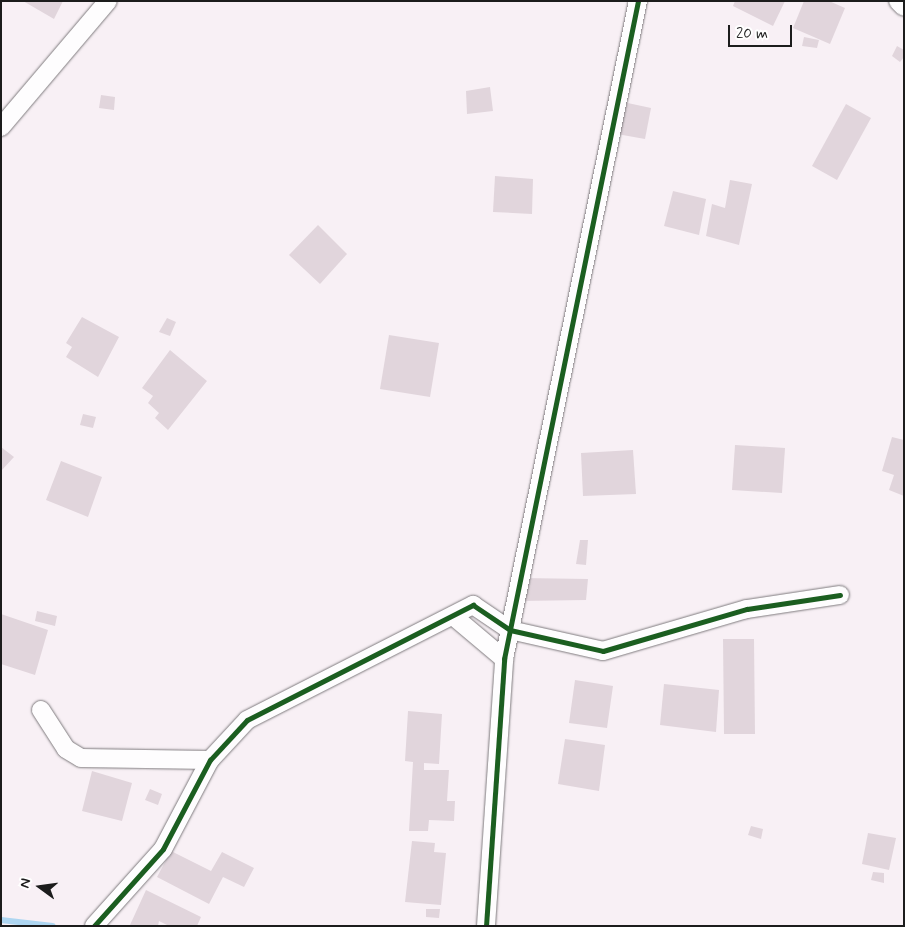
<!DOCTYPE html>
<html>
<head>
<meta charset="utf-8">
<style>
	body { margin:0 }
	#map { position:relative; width:905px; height:927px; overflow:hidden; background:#f8f0f5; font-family:Mynerve,sans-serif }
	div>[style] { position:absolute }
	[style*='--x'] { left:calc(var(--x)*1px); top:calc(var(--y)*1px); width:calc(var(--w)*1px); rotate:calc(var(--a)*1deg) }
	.stream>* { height:6px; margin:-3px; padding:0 3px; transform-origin:3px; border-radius:3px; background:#aed6f1 }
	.building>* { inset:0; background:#e1d5dc }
	.roads { filter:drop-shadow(0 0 1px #7f7b7e) drop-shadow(0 0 1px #7f7b7e) }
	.minor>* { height:18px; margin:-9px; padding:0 9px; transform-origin:9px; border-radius:9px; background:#fefdfe }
	.cycleway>* { height:5px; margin:-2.5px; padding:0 2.5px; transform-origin:2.5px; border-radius:2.5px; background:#1b5e20 }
	span { translate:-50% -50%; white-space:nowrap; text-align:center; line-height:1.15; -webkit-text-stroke:4px #fff; paint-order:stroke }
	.frame { position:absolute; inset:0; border:2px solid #1c1c1c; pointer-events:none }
	.north { position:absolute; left:15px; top:862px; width:50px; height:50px; -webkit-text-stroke:4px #fff; paint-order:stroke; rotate:284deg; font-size:14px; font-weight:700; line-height:20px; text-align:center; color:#1c1c1c }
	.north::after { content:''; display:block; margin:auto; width:18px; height:22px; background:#1c1c1c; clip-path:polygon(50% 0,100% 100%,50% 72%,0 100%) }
	.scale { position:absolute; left:728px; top:25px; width:64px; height:22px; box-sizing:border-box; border:2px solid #1c1c1c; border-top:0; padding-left:6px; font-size:15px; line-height:18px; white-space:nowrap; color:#1c1c1c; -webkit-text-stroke:4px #fff; paint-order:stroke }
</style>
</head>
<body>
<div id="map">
	<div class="stream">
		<div style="--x:1;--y:920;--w:52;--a:6.6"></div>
	</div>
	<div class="building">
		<div style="clip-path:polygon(23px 1px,63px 1px,54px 19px)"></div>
		<div style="clip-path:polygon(735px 1px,785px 1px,773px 26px,733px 6px)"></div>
		<div style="clip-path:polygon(804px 1px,829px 1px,845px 8px,830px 44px,793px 28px)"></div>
		<div style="clip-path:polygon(804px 37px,819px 40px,817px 48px,802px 46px)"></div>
		<div style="clip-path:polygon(897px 46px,904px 50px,904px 57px,900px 62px,892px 56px)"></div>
		<div style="clip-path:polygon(490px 87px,493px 111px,467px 114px,466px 91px)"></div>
		<div style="clip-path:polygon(101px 95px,115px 97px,114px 110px,99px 108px)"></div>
		<div style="clip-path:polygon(623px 102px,651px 108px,645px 139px,617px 134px)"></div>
		<div style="clip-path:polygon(846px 104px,871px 118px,837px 180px,812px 166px)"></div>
		<div style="clip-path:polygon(495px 176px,533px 179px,532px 214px,493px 212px)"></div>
		<div style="clip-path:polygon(730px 180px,752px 184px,739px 245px,706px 236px,712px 204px,725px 208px)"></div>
		<div style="clip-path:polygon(673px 191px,706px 199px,699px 235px,664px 226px)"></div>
		<div style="clip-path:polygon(318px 225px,347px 254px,320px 284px,289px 255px)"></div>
		<div style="clip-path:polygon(82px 317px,119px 337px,98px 377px,66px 357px,72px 347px,66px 343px)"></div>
		<div style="clip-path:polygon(167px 318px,176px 322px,170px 336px,159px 332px)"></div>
		<div style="clip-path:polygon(389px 335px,439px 343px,430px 397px,380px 389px)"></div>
		<div style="clip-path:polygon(170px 350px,207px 381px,168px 430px,155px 418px,159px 413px,148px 403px,153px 396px,142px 388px)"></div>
		<div style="clip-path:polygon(83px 414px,96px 417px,93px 428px,80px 425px)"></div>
		<div style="clip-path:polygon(892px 437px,904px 440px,904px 496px,889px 490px,894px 475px,882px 471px)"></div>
		<div style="clip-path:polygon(735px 445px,785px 448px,782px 493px,732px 490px)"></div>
		<div style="clip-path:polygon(1px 447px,14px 457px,1px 471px)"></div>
		<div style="clip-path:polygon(633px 450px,636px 494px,583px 496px,581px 453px)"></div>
		<div style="clip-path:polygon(61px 461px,102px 477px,88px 517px,46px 500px)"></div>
		<div style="clip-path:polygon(580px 540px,588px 540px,586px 565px,576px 564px)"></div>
		<div style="clip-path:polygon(522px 578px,588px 579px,586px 600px,520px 601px)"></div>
		<div style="clip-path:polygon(37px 611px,57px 616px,55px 626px,35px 621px)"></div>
		<div style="clip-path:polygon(1px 614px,48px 630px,35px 675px,1px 664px)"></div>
		<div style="clip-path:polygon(723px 639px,754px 639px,755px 734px,724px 734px)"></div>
		<div style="clip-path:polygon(575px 680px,613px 686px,607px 728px,569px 723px)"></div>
		<div style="clip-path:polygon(664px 684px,719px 690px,716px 732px,660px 725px)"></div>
		<div style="clip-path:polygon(408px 711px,442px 714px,439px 764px,424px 763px,424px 770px,449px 770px,447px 801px,455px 801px,454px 821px,429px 820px,428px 831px,409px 831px,413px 762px,405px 761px)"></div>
		<div style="clip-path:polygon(565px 739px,605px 745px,599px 791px,558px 784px)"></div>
		<div style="clip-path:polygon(92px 771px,132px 783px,122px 821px,82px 811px)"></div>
		<div style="clip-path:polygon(150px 789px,162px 794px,158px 805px,145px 800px)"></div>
		<div style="clip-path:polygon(751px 826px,763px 829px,761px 839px,748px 835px)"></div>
		<div style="clip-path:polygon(868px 833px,896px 838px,889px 870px,862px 864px)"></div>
		<div style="clip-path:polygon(412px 841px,435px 843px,434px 852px,446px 853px,441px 905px,405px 902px)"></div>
		<div style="clip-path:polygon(171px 851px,211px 871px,222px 852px,254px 868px,244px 887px,223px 877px,209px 904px,157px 877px)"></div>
		<div style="clip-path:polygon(873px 872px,884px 873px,884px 883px,871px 880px)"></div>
		<div style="clip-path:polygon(146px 890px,201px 917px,197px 926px,169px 926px,159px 921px,158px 926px,130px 925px)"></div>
		<div style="clip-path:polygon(426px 909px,440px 909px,439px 918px,426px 917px)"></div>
	</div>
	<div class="roads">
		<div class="minor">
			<div style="--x:898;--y:1;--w:8;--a:45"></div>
			<div style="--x:1;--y:127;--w:165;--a:-49.7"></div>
			<div style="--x:453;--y:616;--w:67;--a:40.1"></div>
			<div style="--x:41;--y:710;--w:46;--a:57.3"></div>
			<div style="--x:66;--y:749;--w:17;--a:31"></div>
			<div style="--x:81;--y:758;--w:129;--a:0.9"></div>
			<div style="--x:94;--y:926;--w:103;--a:-48.1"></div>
			<div style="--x:163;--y:849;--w:101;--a:-62.2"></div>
			<div style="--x:210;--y:760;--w:54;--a:-47.2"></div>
			<div style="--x:247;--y:720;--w:254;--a:-27"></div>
			<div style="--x:473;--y:605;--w:45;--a:34"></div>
			<div style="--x:510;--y:630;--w:95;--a:12.7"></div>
			<div style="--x:603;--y:651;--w:150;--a:-16.3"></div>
			<div style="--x:747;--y:609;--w:94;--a:-8.6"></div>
			<div style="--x:486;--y:926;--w:268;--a:-86.1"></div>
			<div style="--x:504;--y:659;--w:672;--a:-78.49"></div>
		</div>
	</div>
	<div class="cycleway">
		<div style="--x:94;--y:926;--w:103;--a:-48.1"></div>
		<div style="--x:163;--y:849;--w:101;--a:-62.2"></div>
		<div style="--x:210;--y:760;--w:54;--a:-47.2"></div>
		<div style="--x:247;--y:720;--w:254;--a:-27"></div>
		<div style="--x:473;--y:605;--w:45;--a:34"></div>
		<div style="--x:510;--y:630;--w:95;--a:12.7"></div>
		<div style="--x:603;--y:651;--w:150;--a:-16.3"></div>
		<div style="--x:747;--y:609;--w:94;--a:-8.6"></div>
		<div style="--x:486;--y:926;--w:268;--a:-86.1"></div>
		<div style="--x:504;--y:659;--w:672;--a:-78.49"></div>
	</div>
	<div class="frame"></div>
	<div class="north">N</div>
	<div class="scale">20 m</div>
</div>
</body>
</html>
